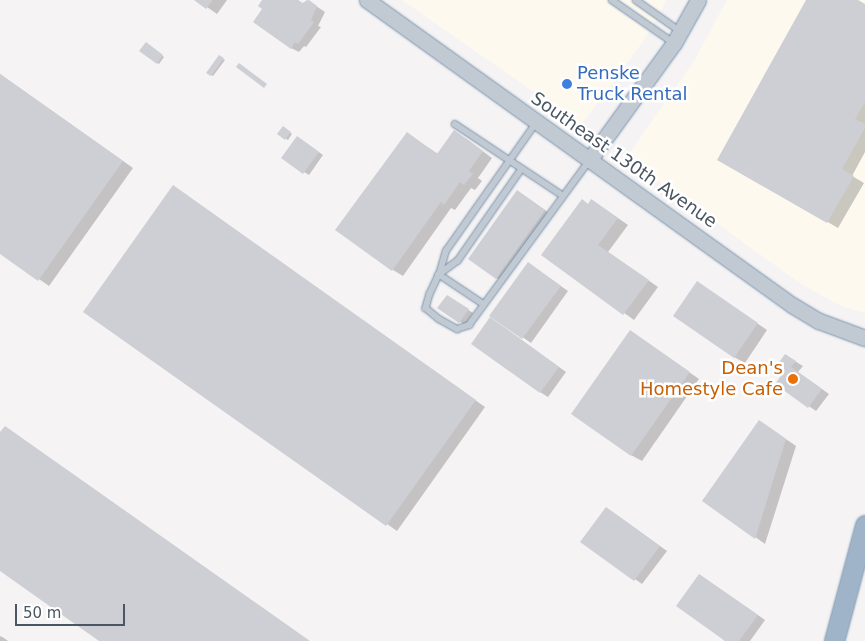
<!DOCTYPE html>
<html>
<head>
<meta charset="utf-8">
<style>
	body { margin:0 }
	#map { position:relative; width:865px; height:641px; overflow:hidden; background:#f5f3f3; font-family:"DejaVu Sans",sans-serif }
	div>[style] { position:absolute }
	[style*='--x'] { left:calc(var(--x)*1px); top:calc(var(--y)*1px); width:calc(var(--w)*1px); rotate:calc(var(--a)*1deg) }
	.commercial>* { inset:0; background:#fdf9ef }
	.shadow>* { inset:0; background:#0003 }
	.building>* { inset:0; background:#cdcfd5 }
	.roads { filter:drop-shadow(0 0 1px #7690ad) drop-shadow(0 0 1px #7690ad) }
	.service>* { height:5.5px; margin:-2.75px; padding:0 2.75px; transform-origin:2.75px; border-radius:2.75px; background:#c1cad2 }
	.tertiary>* { height:15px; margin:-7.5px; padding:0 7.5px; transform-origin:7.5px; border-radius:7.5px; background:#c1cad2 }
	.trunk>* { height:19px; margin:-9.5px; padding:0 9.5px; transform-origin:9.5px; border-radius:9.5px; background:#9fb4c9 }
	.dots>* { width:14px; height:14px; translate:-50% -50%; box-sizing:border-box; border:2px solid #fff; border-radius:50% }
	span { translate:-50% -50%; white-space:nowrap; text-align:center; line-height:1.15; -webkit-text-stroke:5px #fff; paint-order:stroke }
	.shop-label { font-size:18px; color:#366cbe }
	.left { translate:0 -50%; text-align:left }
	.street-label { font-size:18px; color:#4a5661 }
	.food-label { font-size:18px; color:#c56008 }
	.right { translate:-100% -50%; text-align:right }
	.scale { position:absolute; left:15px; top:604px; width:110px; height:22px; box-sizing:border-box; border:2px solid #4a5661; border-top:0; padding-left:6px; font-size:15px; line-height:18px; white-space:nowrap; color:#4a5661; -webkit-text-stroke:4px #fff; paint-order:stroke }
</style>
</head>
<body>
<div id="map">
	<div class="commercial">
		<div style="clip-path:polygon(402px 0,667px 0,642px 43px,581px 125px)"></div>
		<div style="clip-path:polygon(727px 0,865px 0,865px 313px,841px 306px,801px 284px,626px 158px,694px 61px)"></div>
	</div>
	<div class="shadow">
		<div style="clip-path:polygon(197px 0,227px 0,217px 14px)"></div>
		<div style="clip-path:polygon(263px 0,298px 0,303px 4px,307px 0,325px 12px,318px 26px,321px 27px,306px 47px,304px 46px,299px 52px,291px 48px,264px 9px)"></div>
		<div style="clip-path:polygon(808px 0,855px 0,865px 5px,865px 152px,852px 176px,864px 183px,838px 228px,719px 159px)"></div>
		<div style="clip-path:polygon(146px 44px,164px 57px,159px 64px,141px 51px)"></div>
		<div style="clip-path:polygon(219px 57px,225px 60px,213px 76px,208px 73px)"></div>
		<div style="clip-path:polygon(0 74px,133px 168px,49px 286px,0 252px)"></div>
		<div style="clip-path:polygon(283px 128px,292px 134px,288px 140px,279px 134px)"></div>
		<div style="clip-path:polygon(465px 138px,492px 158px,478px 178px,482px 181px,475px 190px,471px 188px,455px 210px,451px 208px,403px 276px,393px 270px,417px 140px,438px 154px)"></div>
		<div style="clip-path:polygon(302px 140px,323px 155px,309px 175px,304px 172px)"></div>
		<div style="clip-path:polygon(183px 193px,485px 407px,397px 531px,85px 311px)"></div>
		<div style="clip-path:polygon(525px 196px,552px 215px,504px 282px,496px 278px)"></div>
		<div style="clip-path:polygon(592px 200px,628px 225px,608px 252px,658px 287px,634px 320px,543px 255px)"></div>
		<div style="clip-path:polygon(528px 263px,568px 291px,531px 343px,491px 315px)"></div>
		<div style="clip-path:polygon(707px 289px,767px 330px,745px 363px,734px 357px)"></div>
		<div style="clip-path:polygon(452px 299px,473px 313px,465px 325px,439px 308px)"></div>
		<div style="clip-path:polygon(498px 323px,566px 372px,548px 397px,540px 392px)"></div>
		<div style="clip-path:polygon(640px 338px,699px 379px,642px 461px,631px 455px)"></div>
		<div style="clip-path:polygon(793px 360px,803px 366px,798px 372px,829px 394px,816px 411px,777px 384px)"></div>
		<div style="clip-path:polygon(770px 428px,796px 446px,765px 544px,703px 500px)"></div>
		<div style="clip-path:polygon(614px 513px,667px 551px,642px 584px,582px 542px)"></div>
		<div style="clip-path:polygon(700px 575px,765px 620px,750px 641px,727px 641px)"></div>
		<div style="clip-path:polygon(0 636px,4px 638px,8px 641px,0 641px)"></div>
	</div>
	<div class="building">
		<div style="clip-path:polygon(194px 0,213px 0,206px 9px)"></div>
		<div style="clip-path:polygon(262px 0,298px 0,302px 3px,309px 0,317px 6px,311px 20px,314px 22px,298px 44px,295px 42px,291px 49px,253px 22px,262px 9px,258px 6px)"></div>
		<div style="clip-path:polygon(806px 0,858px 0,865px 4px,865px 102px,855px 119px,865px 124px,865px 128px,842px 169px,854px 176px,827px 223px,717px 160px)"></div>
		<div style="clip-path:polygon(146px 42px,163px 55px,157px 64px,139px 51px)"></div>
		<div style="clip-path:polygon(219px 55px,224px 58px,211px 76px,206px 73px)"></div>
		<div style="clip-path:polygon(239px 63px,267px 84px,264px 88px,236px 67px)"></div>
		<div style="clip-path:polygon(0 74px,123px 161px,38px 281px,0 254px)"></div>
		<div style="clip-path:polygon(283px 126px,291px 132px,285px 140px,277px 134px)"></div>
		<div style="clip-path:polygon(454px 130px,483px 151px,469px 171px,473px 174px,464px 185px,460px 182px,444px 205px,441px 202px,392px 271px,335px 230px,407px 132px,437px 154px)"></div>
		<div style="clip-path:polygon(297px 136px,319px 152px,303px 174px,281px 158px)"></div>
		<div style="clip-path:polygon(173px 185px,476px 400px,386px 526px,83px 312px)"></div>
		<div style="clip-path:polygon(517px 190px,545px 210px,496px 279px,468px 259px)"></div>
		<div style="clip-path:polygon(582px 199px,588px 204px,591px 199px,618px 218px,598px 245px,649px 280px,623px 315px,541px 255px)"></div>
		<div style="clip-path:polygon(528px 262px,561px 286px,522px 339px,489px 316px)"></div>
		<div style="clip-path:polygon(697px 281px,758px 323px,734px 358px,673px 316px)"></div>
		<div style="clip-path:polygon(447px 295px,469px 309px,459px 323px,437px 308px)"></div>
		<div style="clip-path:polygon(490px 317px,559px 367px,540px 393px,471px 344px)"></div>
		<div style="clip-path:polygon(630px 330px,690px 372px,631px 456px,571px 414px)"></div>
		<div style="clip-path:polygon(785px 354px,796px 361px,791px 367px,822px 389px,808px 408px,775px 384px,783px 373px,775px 368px)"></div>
		<div style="clip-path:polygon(759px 420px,786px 439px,755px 539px,702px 501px)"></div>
		<div style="clip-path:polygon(5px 426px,310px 641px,99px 641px,0 571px,0 432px)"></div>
		<div style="clip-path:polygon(606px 507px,660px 546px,634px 581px,580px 542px)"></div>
		<div style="clip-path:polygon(699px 574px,758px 615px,739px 641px,725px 641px,676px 606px)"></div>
	</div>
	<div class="roads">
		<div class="service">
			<div style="--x:612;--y:0;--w:75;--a:34.7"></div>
			<div style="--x:636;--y:0;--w:54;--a:35.2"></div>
			<div style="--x:455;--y:124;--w:128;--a:33.6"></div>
			<div style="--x:522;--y:169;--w:112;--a:124.8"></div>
			<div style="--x:458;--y:261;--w:24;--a:144"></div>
			<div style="--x:439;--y:275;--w:21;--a:115"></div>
			<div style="--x:430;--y:294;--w:15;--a:106"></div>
			<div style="--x:426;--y:308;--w:17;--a:40"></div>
			<div style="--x:439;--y:319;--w:21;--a:29"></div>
			<div style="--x:457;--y:329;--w:13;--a:-18"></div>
			<div style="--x:469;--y:325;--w:203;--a:-53.8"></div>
			<div style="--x:484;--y:305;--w:54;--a:-146.3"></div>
			<div style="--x:439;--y:275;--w:25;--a:-74"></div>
			<div style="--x:446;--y:251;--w:156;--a:-54.9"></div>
		</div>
		<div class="tertiary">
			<div style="--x:367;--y:0;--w:523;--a:35.67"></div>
			<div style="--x:792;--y:305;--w:31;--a:31"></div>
			<div style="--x:819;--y:321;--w:49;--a:20.3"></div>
			<div style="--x:590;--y:159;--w:143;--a:-54.1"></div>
			<div style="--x:674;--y:43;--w:49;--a:-60.8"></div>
		</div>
		<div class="trunk">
			<div style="--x:834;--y:641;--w:120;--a:-75"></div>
		</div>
	</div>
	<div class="dots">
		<div style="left:567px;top:84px;background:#3f7fe0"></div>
		<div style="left:793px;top:379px;background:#e8710a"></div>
	</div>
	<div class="shop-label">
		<span class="left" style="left:577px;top:84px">Penske<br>Truck Rental</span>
	</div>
	<div class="street-label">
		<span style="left:624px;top:160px;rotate:35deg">Southeast 130th Avenue</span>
	</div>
	<div class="food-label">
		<span class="right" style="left:783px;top:379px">Dean's<br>Homestyle Cafe</span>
	</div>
	<div class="scale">50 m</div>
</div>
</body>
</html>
